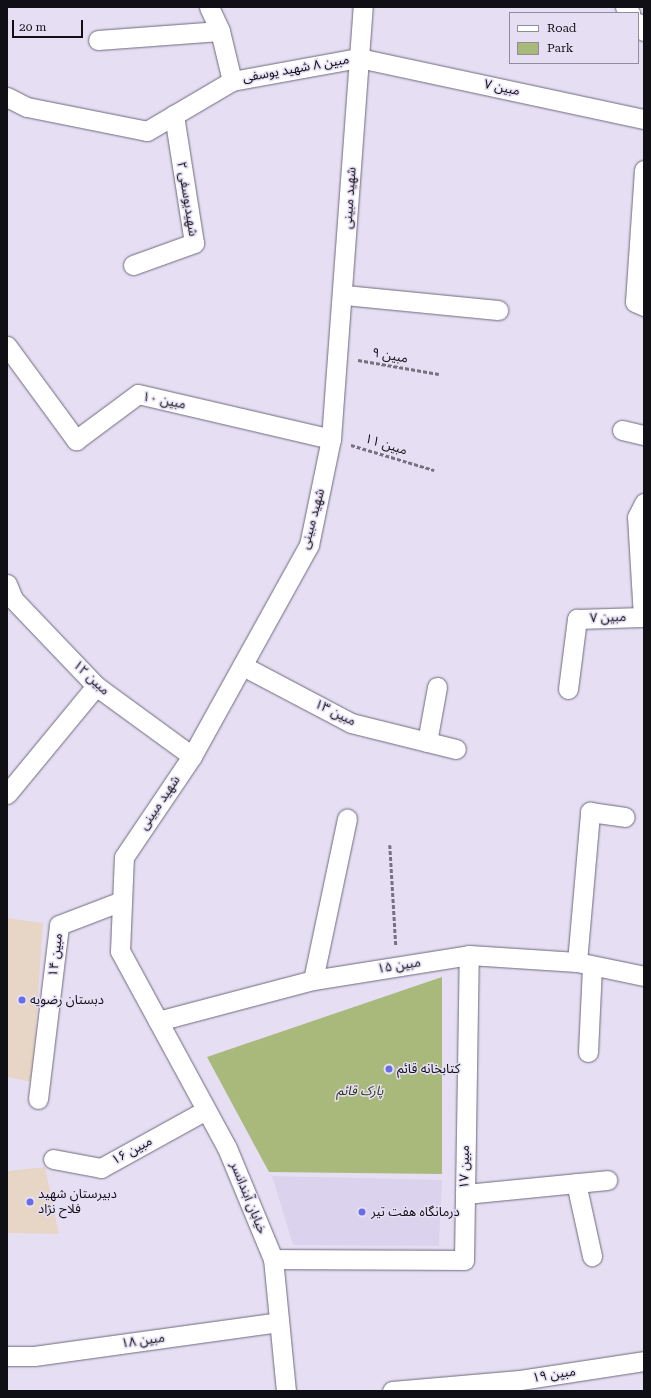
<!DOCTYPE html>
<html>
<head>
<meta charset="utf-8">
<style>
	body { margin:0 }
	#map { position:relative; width:651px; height:1398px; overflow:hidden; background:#e6dff4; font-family:"Roboto Serif","Noto Sans Arabic",serif }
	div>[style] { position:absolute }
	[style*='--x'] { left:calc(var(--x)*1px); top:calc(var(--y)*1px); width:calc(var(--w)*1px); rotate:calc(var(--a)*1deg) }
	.built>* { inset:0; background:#dbd2ee }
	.education>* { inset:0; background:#e7d6c5 }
	.green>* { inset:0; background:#a9b87b }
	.path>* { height:2.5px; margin-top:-1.25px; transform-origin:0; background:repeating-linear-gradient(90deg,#75717e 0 4px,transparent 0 6px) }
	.roads { filter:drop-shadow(0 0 1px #6f697b) drop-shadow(0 0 1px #6f697b) }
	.minor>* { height:19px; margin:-9.5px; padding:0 9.5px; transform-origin:9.5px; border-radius:9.5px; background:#fff }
	.dots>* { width:11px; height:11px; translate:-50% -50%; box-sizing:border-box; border:2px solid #e6dff4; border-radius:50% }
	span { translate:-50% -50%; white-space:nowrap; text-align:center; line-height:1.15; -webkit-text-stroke:3px #e6dff4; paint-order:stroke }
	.street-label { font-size:13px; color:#110f16 }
	.poi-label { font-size:13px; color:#110f16 }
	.left { translate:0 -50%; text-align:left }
	.park-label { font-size:13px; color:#303715; font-style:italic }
	.frame { position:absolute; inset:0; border:8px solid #110f16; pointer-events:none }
	.legend { position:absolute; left:509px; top:12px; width:130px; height:52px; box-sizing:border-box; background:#e6dff4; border:1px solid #918c9b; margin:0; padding:5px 7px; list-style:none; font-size:12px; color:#110f16 }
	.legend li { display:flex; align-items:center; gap:8px; height:20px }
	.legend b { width:20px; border:1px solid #918c9b }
	.scale { position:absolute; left:12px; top:20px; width:71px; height:18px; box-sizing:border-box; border:2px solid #110f16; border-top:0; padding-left:5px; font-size:12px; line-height:14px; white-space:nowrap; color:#110f16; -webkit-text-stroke:3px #e6dff4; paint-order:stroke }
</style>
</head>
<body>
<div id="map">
	<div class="built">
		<div style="clip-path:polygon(272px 1176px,442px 1180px,439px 1246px,293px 1245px)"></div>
	</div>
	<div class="education">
		<div style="clip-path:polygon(7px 918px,43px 923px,32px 1082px,7px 1077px)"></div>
		<div style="clip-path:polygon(45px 1167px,59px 1234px,7px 1233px,7px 1171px)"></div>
	</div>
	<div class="green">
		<div style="clip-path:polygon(442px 977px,442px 1174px,269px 1172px,207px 1057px)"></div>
	</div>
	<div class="path">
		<div style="--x:358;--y:360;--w:82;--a:9.8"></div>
		<div style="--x:351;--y:445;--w:87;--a:16.8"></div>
		<div style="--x:390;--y:845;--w:100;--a:86.6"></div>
	</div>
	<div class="roads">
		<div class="minor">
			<div style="--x:209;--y:7;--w:26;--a:65"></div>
			<div style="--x:220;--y:31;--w:51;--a:76.5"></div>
			<div style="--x:625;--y:7;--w:8;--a:50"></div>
			<div style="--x:638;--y:23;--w:10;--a:53"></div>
			<div style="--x:98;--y:40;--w:122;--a:-4.2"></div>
			<div style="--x:7;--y:97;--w:22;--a:27"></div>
			<div style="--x:27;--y:107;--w:122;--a:11.3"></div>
			<div style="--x:147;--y:131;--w:99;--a:-30.5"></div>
			<div style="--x:232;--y:81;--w:129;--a:-10.3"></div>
			<div style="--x:359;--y:58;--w:291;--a:12.1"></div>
			<div style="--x:644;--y:170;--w:132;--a:93.9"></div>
			<div style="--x:635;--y:302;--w:10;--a:24"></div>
			<div style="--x:133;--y:265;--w:65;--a:-19.8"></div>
			<div style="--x:194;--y:243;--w:130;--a:-98.9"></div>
			<div style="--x:344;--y:295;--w:155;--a:5.6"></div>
			<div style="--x:7;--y:346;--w:117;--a:53.7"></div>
			<div style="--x:76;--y:440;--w:77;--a:-36.6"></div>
			<div style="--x:138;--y:394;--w:198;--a:13.1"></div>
			<div style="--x:622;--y:430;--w:23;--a:13"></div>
			<div style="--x:7;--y:584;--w:16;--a:68"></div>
			<div style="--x:13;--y:599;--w:120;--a:46.3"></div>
			<div style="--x:96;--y:686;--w:119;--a:36.1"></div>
			<div style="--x:243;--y:666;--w:122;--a:27.8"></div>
			<div style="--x:351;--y:723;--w:108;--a:13.9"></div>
			<div style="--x:568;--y:689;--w:71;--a:-82.7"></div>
			<div style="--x:577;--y:619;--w:66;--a:-1.7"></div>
			<div style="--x:643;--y:617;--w:100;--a:-93.4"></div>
			<div style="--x:637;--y:517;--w:16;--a:-63"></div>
			<div style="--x:427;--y:742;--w:56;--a:-79.7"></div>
			<div style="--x:7;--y:794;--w:140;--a:-50.5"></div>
			<div style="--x:577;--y:962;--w:151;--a:-85"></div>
			<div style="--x:590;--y:812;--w:35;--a:8"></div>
			<div style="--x:313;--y:980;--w:165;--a:-78.1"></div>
			<div style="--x:158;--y:1021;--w:160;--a:-14.8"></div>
			<div style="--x:313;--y:980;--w:158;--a:-9.1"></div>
			<div style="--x:469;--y:955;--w:108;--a:3.7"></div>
			<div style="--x:577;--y:962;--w:68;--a:11.8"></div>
			<div style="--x:588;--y:1052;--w:86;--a:-87.3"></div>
			<div style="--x:38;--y:1099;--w:175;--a:-83.1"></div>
			<div style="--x:59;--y:925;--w:67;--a:-20.9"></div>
			<div style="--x:53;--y:1159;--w:49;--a:10.6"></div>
			<div style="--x:101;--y:1168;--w:120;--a:-28.9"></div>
			<div style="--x:576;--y:1183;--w:75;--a:77.6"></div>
			<div style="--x:465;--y:1194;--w:143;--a:-5.6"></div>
			<div style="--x:273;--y:1259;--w:191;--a:0.3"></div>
			<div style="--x:464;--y:1260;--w:305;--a:-89.1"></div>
			<div style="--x:7;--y:1356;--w:27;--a:0"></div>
			<div style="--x:34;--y:1356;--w:247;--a:-7.9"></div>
			<div style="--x:286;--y:1391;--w:133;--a:-95.6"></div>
			<div style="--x:273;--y:1259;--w:120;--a:-112.5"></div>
			<div style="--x:227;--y:1148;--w:224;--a:-118.5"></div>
			<div style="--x:120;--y:951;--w:94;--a:-87.6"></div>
			<div style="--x:124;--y:857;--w:122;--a:-56"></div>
			<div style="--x:192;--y:756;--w:241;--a:-61"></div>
			<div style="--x:309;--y:545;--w:108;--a:-78.3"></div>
			<div style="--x:331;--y:439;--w:433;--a:-85.8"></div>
			<div style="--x:392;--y:1391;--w:128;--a:-4.9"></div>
			<div style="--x:520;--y:1380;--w:125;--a:-8.7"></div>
		</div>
	</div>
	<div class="dots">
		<div style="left:22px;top:1000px;background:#676de6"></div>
		<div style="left:389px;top:1069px;background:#676de6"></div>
		<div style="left:30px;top:1202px;background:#676de6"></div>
		<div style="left:362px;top:1212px;background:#676de6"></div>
	</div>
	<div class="street-label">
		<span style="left:296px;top:69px;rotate:-10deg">مبین ۸ شهید یوسفی</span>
		<span style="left:502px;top:88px;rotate:12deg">مبین ۷</span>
		<span style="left:350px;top:198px;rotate:-86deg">شهید مبینی</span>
		<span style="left:187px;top:199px;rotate:81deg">شهیدیوسفی ۲</span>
		<span style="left:390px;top:356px;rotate:10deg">مبین ۹</span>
		<span style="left:164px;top:401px;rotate:11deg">مبین ۱۰</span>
		<span style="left:386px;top:445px;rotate:17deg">مبین ۱۱</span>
		<span style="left:313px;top:519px;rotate:-75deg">شهید مبینی</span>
		<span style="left:608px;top:618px;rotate:-2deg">مبین ۷</span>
		<span style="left:91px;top:678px;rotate:43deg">مبین ۱۲</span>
		<span style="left:335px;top:713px;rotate:26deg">مبین ۱۳</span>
		<span style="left:160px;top:803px;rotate:-56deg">شهید مبینی</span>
		<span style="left:56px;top:955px;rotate:-83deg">مبین ۱۴</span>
		<span style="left:399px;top:966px;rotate:-9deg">مبین ۱۵</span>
		<span style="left:132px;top:1151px;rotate:-29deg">مبین ۱۶</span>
		<span style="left:465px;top:1167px;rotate:-89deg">مبین ۱۷</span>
		<span style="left:248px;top:1198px;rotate:68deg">خیابان آبندانسر</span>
		<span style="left:143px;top:1341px;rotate:-8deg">مبین ۱۸</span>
		<span style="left:554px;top:1375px;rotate:-9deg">مبین ۱۹</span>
	</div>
	<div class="poi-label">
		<span class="left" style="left:30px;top:1000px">دبستان رضویه</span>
		<span class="left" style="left:397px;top:1069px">کتابخانه قائم</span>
		<span class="left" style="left:38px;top:1202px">دبیرستان شهید<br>فلاح نژاد</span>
		<span class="left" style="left:371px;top:1212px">درمانگاه هفت تیر</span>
	</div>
	<div class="park-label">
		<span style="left:360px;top:1091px">پارک قائم</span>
	</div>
	<div class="frame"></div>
	<ul class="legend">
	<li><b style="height:5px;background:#fff"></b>Road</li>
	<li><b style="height:11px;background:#a9b87b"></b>Park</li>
	</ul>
	<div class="scale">20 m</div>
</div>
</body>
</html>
